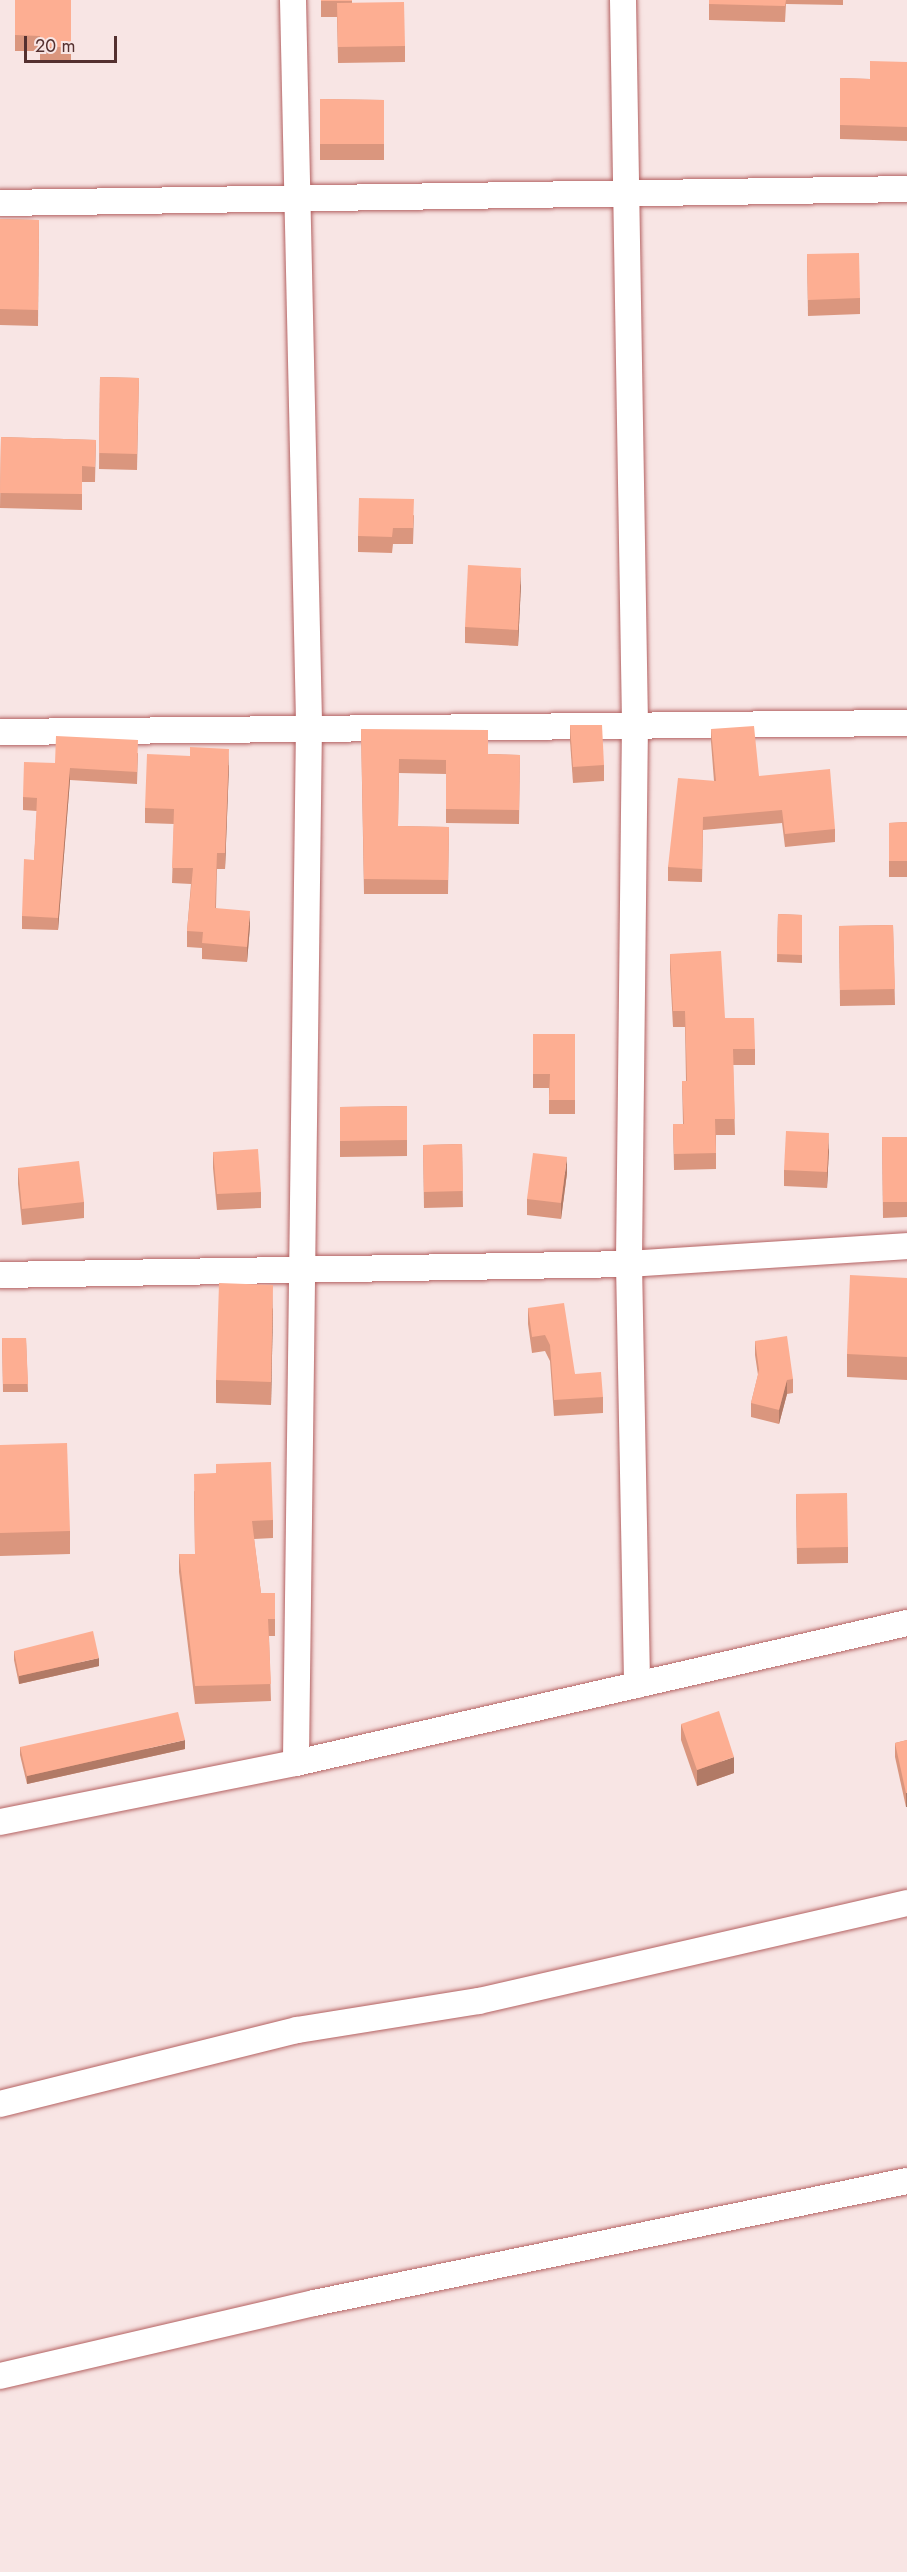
<!DOCTYPE html>
<html>
<head>
<meta charset="utf-8">
<style>
	body { margin:0 }
	#map { position:relative; width:907px; height:2572px; overflow:hidden; background:#f8e5e4; font-family:Jost,sans-serif }
	div>[style] { position:absolute }
	[style*='--x'] { left:calc(var(--x)*1px); top:calc(var(--y)*1px); width:calc(var(--w)*1px); rotate:calc(var(--a)*1deg) }
	.roads { filter:drop-shadow(0 0 2px #b46262) drop-shadow(0 0 2px #b46262) }
	.minor>* { height:26px; margin:-13px; padding:0 13px; transform-origin:13px; border-radius:13px; background:#fff }
	.wall>* { inset:0; background:#da967e }
	.shaded-wall>* { inset:0; background:#b17a66 }
	.building>* { inset:0; background:#fdae92 }
	span { translate:-50% -50%; white-space:nowrap; text-align:center; line-height:1.15; -webkit-text-stroke:4.5px #f8e5e4; paint-order:stroke }
	.scale { position:absolute; left:24px; top:36px; width:93px; height:27px; box-sizing:border-box; border:3px solid #54302f; border-top:0; padding-left:8px; font-size:18px; line-height:21px; white-space:nowrap; color:#54302f; -webkit-text-stroke:4px #f8e5e4; paint-order:stroke }
</style>
</head>
<body>
<div id="map">
	<div class="roads">
		<div class="minor">
			<div style="--x:293;--y:0;--w:724;--a:88.73"></div>
			<div style="--x:309;--y:724;--w:1039;--a:90.72"></div>
			<div style="--x:623;--y:0;--w:723;--a:89.05"></div>
			<div style="--x:635;--y:723;--w:541;--a:90.64"></div>
			<div style="--x:629;--y:1264;--w:421;--a:88.9"></div>
			<div style="--x:0;--y:203;--w:907;--a:-0.88"></div>
			<div style="--x:0;--y:732;--w:907;--a:-0.57"></div>
			<div style="--x:0;--y:1275;--w:629;--a:-1"></div>
			<div style="--x:629;--y:1264;--w:279;--a:-3.7"></div>
			<div style="--x:0;--y:1822;--w:302;--a:-11.3"></div>
			<div style="--x:296;--y:1763;--w:627;--a:-12.91"></div>
			<div style="--x:0;--y:2104;--w:306;--a:-14"></div>
			<div style="--x:297;--y:2030;--w:184;--a:-9.1"></div>
			<div style="--x:479;--y:2001;--w:439;--a:-12.9"></div>
			<div style="--x:0;--y:2376;--w:322;--a:-13.1"></div>
			<div style="--x:314;--y:2303;--w:605;--a:-11.63"></div>
		</div>
	</div>
	<div class="wall">
		<div style="clip-path:polygon(15px 0,71px 0,71px 63px,40px 63px,40px 51px,15px 51px)"></div>
		<div style="clip-path:polygon(321px 0,352px 0,352px 3px,405px 46px,405px 62px,338px 63px,337px 17px,321px 17px)"></div>
		<div style="clip-path:polygon(709px 0,843px 0,843px 5px,786px 4px,785px 22px,709px 20px)"></div>
		<div style="clip-path:polygon(907px 62px,907px 141px,840px 139px,840px 78px,870px 79px)"></div>
		<div style="clip-path:polygon(320px 99px,384px 100px,384px 160px,320px 160px)"></div>
		<div style="clip-path:polygon(0 219px,39px 220px,38px 326px,0 325px)"></div>
		<div style="clip-path:polygon(807px 254px,860px 298px,860px 314px,808px 316px)"></div>
		<div style="clip-path:polygon(100px 377px,139px 378px,137px 470px,99px 469px)"></div>
		<div style="clip-path:polygon(1px 437px,96px 440px,95px 482px,82px 482px,82px 510px,0 508px)"></div>
		<div style="clip-path:polygon(414px 515px,413px 544px,393px 544px,392px 553px,358px 552px,358px 536px)"></div>
		<div style="clip-path:polygon(521px 584px,518px 646px,465px 643px,465px 627px)"></div>
		<div style="clip-path:polygon(570px 725px,604px 765px,604px 781px,573px 783px,570px 741px)"></div>
		<div style="clip-path:polygon(361px 729px,488px 754px,520px 755px,519px 824px,446px 823px,446px 774px,399px 773px,398px 826px,449px 827px,448px 894px,364px 894px)"></div>
		<div style="clip-path:polygon(711px 729px,759px 776px,835px 829px,835px 842px,785px 847px,782px 823px,703px 830px,702px 882px,668px 881px,668px 867px,714px 781px,711px 742px)"></div>
		<div style="clip-path:polygon(138px 753px,137px 784px,70px 780px,58px 930px,22px 929px,22px 916px,34px 860px,37px 811px,23px 810px,23px 797px,55px 763px)"></div>
		<div style="clip-path:polygon(229px 765px,225px 869px,217px 869px,216px 908px,250px 926px,247px 962px,202px 959px,202px 948px,187px 947px,187px 931px,191px 884px,172px 883px,174px 824px,145px 823px,145px 808px)"></div>
		<div style="clip-path:polygon(907px 822px,907px 877px,889px 877px,889px 823px)"></div>
		<div style="clip-path:polygon(778px 914px,802px 915px,802px 963px,777px 962px)"></div>
		<div style="clip-path:polygon(893px 925px,895px 1005px,840px 1006px,839px 926px)"></div>
		<div style="clip-path:polygon(670px 954px,725px 1018px,755px 1049px,755px 1065px,733px 1065px,735px 1135px,716px 1135px,716px 1169px,674px 1170px,673px 1124px,683px 1124px,682px 1081px,686px 1081px,685px 1027px,673px 1027px,670px 970px)"></div>
		<div style="clip-path:polygon(533px 1034px,575px 1034px,575px 1114px,549px 1114px,549px 1088px,533px 1088px)"></div>
		<div style="clip-path:polygon(407px 1106px,407px 1156px,340px 1157px,340px 1107px)"></div>
		<div style="clip-path:polygon(882px 1137px,907px 1137px,907px 1217px,883px 1218px)"></div>
		<div style="clip-path:polygon(462px 1144px,463px 1207px,424px 1208px,423px 1145px)"></div>
		<div style="clip-path:polygon(829px 1149px,827px 1188px,784px 1186px,784px 1170px)"></div>
		<div style="clip-path:polygon(213px 1152px,261px 1192px,261px 1208px,217px 1210px,213px 1168px)"></div>
		<div style="clip-path:polygon(18px 1168px,84px 1202px,84px 1218px,22px 1225px,18px 1184px)"></div>
		<div style="clip-path:polygon(567px 1173px,561px 1219px,527px 1215px,527px 1199px)"></div>
		<div style="clip-path:polygon(907px 1278px,907px 1380px,847px 1377px,847px 1354px)"></div>
		<div style="clip-path:polygon(273px 1308px,271px 1405px,216px 1403px,216px 1380px)"></div>
		<div style="clip-path:polygon(528px 1308px,575px 1374px,603px 1397px,603px 1413px,554px 1416px,550px 1361px,545px 1351px,532px 1353px,528px 1324px)"></div>
		<div style="clip-path:polygon(2px 1338px,26px 1338px,28px 1392px,3px 1392px)"></div>
		<div style="clip-path:polygon(755px 1341px,793px 1379px,793px 1393px,787px 1394px,779px 1424px,751px 1417px,751px 1403px,758px 1375px,755px 1355px)"></div>
		<div style="clip-path:polygon(0 1445px,70px 1531px,70px 1554px,0 1556px)"></div>
		<div style="clip-path:polygon(194px 1491px,273px 1520px,273px 1538px,254px 1539px,261px 1593px,275px 1619px,275px 1636px,269px 1636px,271px 1701px,195px 1704px,179px 1572px,179px 1554px,195px 1554px)"></div>
		<div style="clip-path:polygon(796px 1494px,848px 1547px,848px 1563px,797px 1564px)"></div>
		<div style="clip-path:polygon(14px 1651px,99px 1666px,19px 1684px,14px 1660px)"></div>
		<div style="clip-path:polygon(681px 1724px,734px 1773px,697px 1786px,681px 1740px)"></div>
		<div style="clip-path:polygon(907px 1740px,907px 1807px,906px 1807px,895px 1757px,895px 1743px)"></div>
		<div style="clip-path:polygon(20px 1747px,185px 1749px,27px 1784px,20px 1755px)"></div>
	</div>
	<div class="shaded-wall">
		<div style="clip-path:polygon(521px 568px,521px 584px,518px 646px,518px 630px)"></div>
		<div style="clip-path:polygon(229px 749px,229px 765px,225px 869px,225px 853px)"></div>
		<div style="clip-path:polygon(70px 768px,70px 780px,58px 930px,58px 918px)"></div>
		<div style="clip-path:polygon(250px 911px,250px 926px,247px 962px,247px 947px)"></div>
		<div style="clip-path:polygon(829px 1133px,829px 1149px,827px 1188px,827px 1172px)"></div>
		<div style="clip-path:polygon(567px 1157px,567px 1173px,561px 1219px,561px 1203px)"></div>
		<div style="clip-path:polygon(273px 1285px,273px 1308px,271px 1405px,271px 1382px)"></div>
		<div style="clip-path:polygon(787px 1380px,787px 1394px,779px 1424px,779px 1410px)"></div>
		<div style="clip-path:polygon(99px 1658px,99px 1666px,19px 1684px,19px 1676px)"></div>
		<div style="clip-path:polygon(185px 1740px,185px 1749px,27px 1784px,27px 1776px)"></div>
		<div style="clip-path:polygon(734px 1757px,734px 1773px,697px 1786px,697px 1770px)"></div>
		<div style="clip-path:polygon(906px 1793px,907px 1793px,907px 1807px,906px 1807px)"></div>
	</div>
	<div class="building">
		<div style="clip-path:polygon(15px 0,71px 0,71px 47px,40px 47px,40px 36px,15px 35px)"></div>
		<div style="clip-path:polygon(321px 0,352px 0,352px 1px,321px 1px)"></div>
		<div style="clip-path:polygon(709px 0,786px 0,785px 6px,709px 4px)"></div>
		<div style="clip-path:polygon(404px 2px,405px 46px,338px 47px,337px 3px)"></div>
		<div style="clip-path:polygon(870px 61px,907px 62px,907px 127px,840px 125px,840px 78px,870px 79px)"></div>
		<div style="clip-path:polygon(320px 99px,384px 100px,384px 144px,320px 144px)"></div>
		<div style="clip-path:polygon(0 219px,39px 220px,38px 310px,0 309px)"></div>
		<div style="clip-path:polygon(859px 253px,860px 298px,808px 300px,807px 254px)"></div>
		<div style="clip-path:polygon(100px 377px,139px 378px,137px 454px,99px 453px)"></div>
		<div style="clip-path:polygon(1px 437px,96px 440px,95px 467px,82px 466px,82px 494px,0 493px)"></div>
		<div style="clip-path:polygon(359px 498px,414px 499px,413px 528px,393px 528px,392px 537px,358px 536px)"></div>
		<div style="clip-path:polygon(468px 565px,521px 568px,518px 630px,465px 627px)"></div>
		<div style="clip-path:polygon(570px 725px,602px 725px,604px 765px,573px 767px)"></div>
		<div style="clip-path:polygon(754px 726px,759px 776px,830px 769px,835px 829px,785px 834px,782px 810px,703px 817px,702px 869px,668px 867px,678px 778px,716px 781px,711px 729px)"></div>
		<div style="clip-path:polygon(361px 729px,488px 730px,488px 754px,520px 755px,519px 810px,446px 809px,446px 760px,399px 759px,398px 826px,449px 827px,448px 880px,364px 879px)"></div>
		<div style="clip-path:polygon(56px 736px,138px 740px,137px 772px,70px 768px,58px 918px,22px 916px,24px 859px,34px 860px,37px 798px,23px 797px,24px 762px,55px 763px)"></div>
		<div style="clip-path:polygon(190px 747px,229px 749px,225px 853px,217px 853px,215px 908px,250px 911px,247px 947px,202px 943px,203px 932px,187px 931px,193px 868px,172px 868px,174px 809px,145px 808px,147px 754px,190px 756px)"></div>
		<div style="clip-path:polygon(907px 822px,907px 861px,889px 861px,889px 823px)"></div>
		<div style="clip-path:polygon(778px 914px,802px 915px,802px 955px,777px 954px)"></div>
		<div style="clip-path:polygon(893px 925px,895px 989px,840px 990px,839px 926px)"></div>
		<div style="clip-path:polygon(721px 951px,725px 1018px,754px 1018px,755px 1049px,733px 1049px,735px 1119px,715px 1119px,716px 1153px,674px 1154px,673px 1124px,684px 1124px,682px 1081px,687px 1081px,685px 1011px,673px 1011px,670px 954px)"></div>
		<div style="clip-path:polygon(533px 1034px,575px 1034px,575px 1100px,549px 1100px,550px 1074px,533px 1074px)"></div>
		<div style="clip-path:polygon(407px 1106px,407px 1140px,340px 1141px,340px 1107px)"></div>
		<div style="clip-path:polygon(786px 1131px,829px 1133px,827px 1172px,784px 1170px)"></div>
		<div style="clip-path:polygon(882px 1137px,907px 1137px,907px 1202px,883px 1202px)"></div>
		<div style="clip-path:polygon(462px 1144px,463px 1191px,424px 1192px,423px 1145px)"></div>
		<div style="clip-path:polygon(258px 1149px,261px 1192px,217px 1194px,213px 1152px)"></div>
		<div style="clip-path:polygon(533px 1153px,567px 1157px,561px 1203px,527px 1199px)"></div>
		<div style="clip-path:polygon(79px 1161px,84px 1202px,22px 1209px,18px 1168px)"></div>
		<div style="clip-path:polygon(850px 1275px,907px 1278px,907px 1357px,847px 1354px)"></div>
		<div style="clip-path:polygon(219px 1283px,273px 1285px,271px 1382px,216px 1380px)"></div>
		<div style="clip-path:polygon(564px 1303px,575px 1374px,601px 1372px,603px 1397px,554px 1400px,550px 1345px,545px 1335px,532px 1337px,528px 1308px)"></div>
		<div style="clip-path:polygon(787px 1336px,793px 1379px,787px 1380px,779px 1410px,751px 1403px,759px 1370px,755px 1341px)"></div>
		<div style="clip-path:polygon(2px 1338px,26px 1338px,28px 1384px,3px 1384px)"></div>
		<div style="clip-path:polygon(67px 1443px,70px 1531px,0 1533px,0 1445px)"></div>
		<div style="clip-path:polygon(271px 1462px,273px 1520px,252px 1521px,261px 1593px,275px 1593px,275px 1619px,268px 1619px,271px 1684px,195px 1686px,179px 1554px,195px 1554px,194px 1474px,216px 1473px,216px 1464px)"></div>
		<div style="clip-path:polygon(847px 1493px,848px 1547px,797px 1548px,796px 1494px)"></div>
		<div style="clip-path:polygon(93px 1631px,99px 1658px,19px 1676px,14px 1651px)"></div>
		<div style="clip-path:polygon(719px 1711px,734px 1757px,697px 1770px,681px 1724px)"></div>
		<div style="clip-path:polygon(178px 1712px,185px 1740px,27px 1776px,20px 1747px)"></div>
		<div style="clip-path:polygon(907px 1740px,907px 1793px,906px 1793px,895px 1743px)"></div>
	</div>
	<div class="scale">20 m</div>
</div>
</body>
</html>
